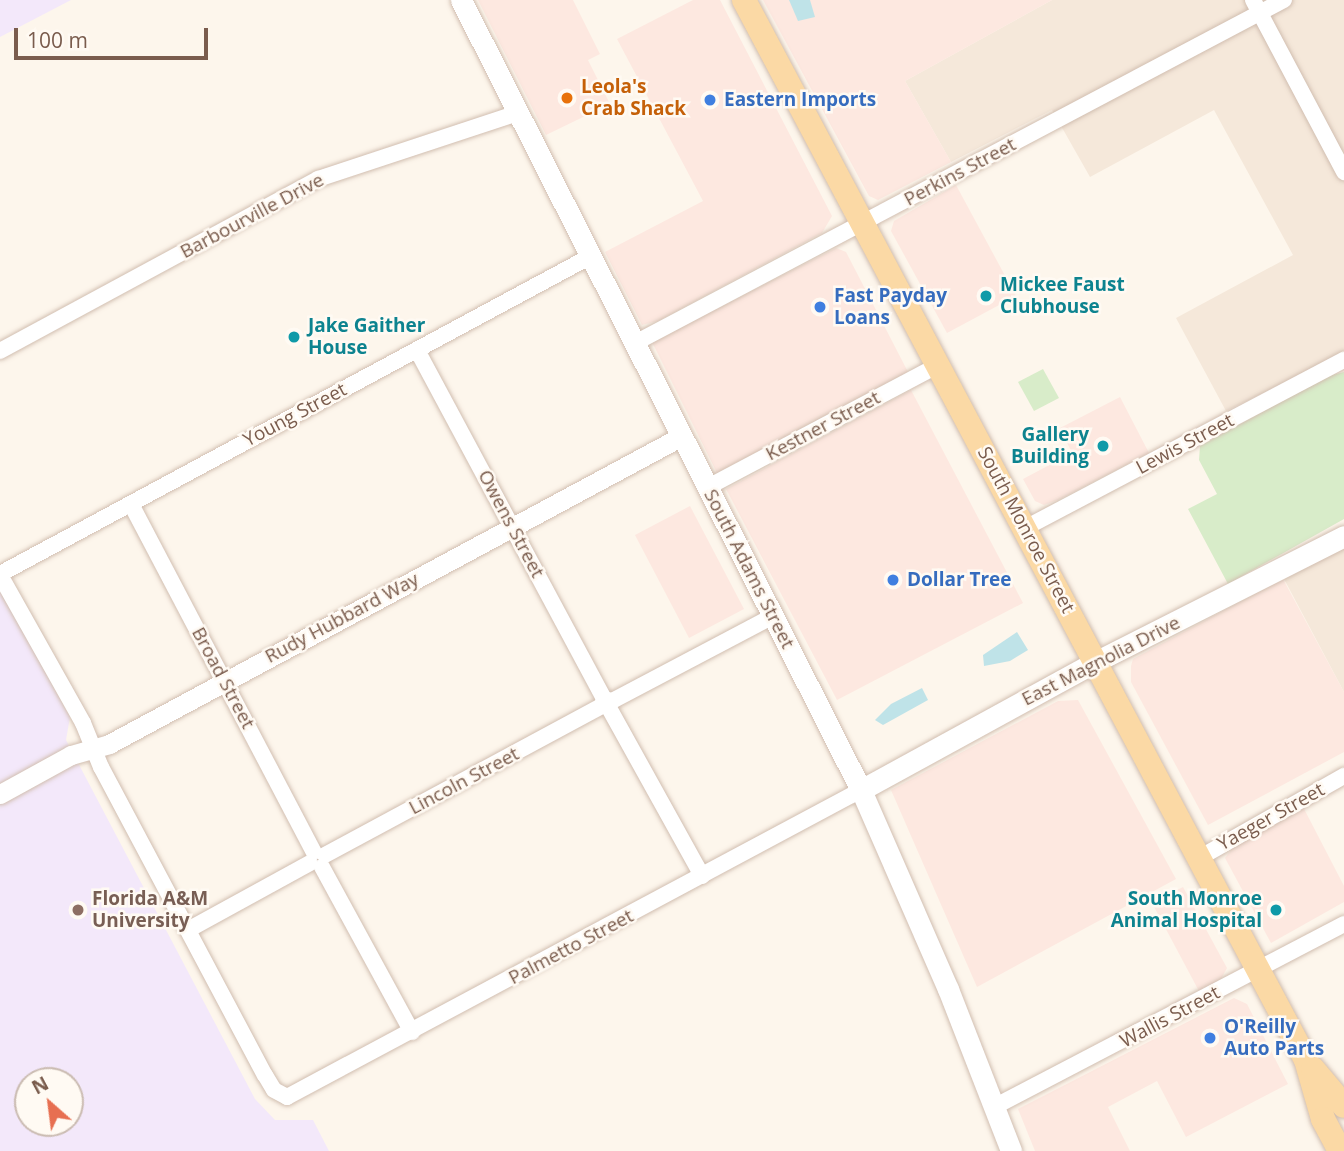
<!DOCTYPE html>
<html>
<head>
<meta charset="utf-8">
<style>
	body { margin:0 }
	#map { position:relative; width:1344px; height:1151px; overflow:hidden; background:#fdf6ec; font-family:"Open Sans",sans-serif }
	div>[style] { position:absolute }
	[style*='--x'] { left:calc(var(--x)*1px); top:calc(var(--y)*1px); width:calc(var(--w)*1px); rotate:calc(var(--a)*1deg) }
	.residential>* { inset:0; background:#f5e8da }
	.commercial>* { inset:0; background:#fde8e0 }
	.education>* { inset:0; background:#f3e8fa }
	.green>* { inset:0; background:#d8ecc9 }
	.water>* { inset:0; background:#bfe3e8 }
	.roads { filter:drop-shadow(0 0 2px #d1beb0) drop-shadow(0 0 2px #d1beb0) }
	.minor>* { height:16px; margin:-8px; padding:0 8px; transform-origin:8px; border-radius:8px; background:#fff }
	.tertiary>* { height:19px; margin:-9.5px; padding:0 9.5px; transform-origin:9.5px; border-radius:9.5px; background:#fff }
	.secondary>* { height:21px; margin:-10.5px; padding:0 10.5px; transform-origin:10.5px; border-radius:10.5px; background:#fff }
	.primary>* { height:24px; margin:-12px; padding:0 12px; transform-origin:12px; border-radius:12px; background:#fbd9a5 }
	.dots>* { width:19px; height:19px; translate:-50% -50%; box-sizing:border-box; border:4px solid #fffaf3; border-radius:50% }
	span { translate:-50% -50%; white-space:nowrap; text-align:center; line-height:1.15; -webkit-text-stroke:5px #fffaf3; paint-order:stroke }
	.food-label { font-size:19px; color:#c56008; font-weight:700 }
	.left { translate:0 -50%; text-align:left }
	.shop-label { font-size:19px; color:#366cbe; font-weight:700 }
	.street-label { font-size:19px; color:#7a5c4d }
	.culture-label { font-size:19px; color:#0d838f; font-weight:700 }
	.right { translate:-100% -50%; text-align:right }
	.education-label { font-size:19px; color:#785e54; font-weight:700 }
	.north { position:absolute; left:14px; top:1067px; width:70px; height:70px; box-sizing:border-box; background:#fffaf3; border:2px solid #cabbb1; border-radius:50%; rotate:332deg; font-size:19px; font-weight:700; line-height:28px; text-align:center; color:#7a5c4d }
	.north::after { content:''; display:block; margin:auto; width:24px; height:32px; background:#e76f51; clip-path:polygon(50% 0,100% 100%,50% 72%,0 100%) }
	.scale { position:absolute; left:14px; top:28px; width:194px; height:32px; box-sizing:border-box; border:4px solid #7a5c4d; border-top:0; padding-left:9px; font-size:21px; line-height:24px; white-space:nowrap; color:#7a5c4d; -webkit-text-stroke:5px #fffaf3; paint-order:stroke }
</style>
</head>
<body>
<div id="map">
	<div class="residential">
		<div style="clip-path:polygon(1052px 0,1344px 0,1344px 353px,1226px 411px,1176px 318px,1293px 255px,1214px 110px,1090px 177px,1052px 110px,951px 162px,905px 81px)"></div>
		<div style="clip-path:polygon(1344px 547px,1344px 692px,1284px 579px)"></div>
	</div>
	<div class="commercial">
		<div style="clip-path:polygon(478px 0,573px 0,600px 54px,588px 60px,610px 104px,546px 135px)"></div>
		<div style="clip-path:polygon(693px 0,720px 0,832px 216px,822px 233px,658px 321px,642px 325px,605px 252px,703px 201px,617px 39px)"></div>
		<div style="clip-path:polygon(763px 0,1052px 0,905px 81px,951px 162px,878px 200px,869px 196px)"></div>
		<div style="clip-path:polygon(956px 185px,1016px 296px,947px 333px,891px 231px,894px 221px)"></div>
		<div style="clip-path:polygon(836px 248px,846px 252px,908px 372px,717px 473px,652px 342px)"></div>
		<div style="clip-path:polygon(911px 390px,1023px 603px,837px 700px,726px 489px)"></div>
		<div style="clip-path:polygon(1120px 397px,1149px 453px,1058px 500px,1044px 505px,1035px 501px,1023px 479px,1072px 453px,1060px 428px)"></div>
		<div style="clip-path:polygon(690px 506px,744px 609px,689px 638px,635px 535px)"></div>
		<div style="clip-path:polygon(1283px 579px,1344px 692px,1344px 752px,1208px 825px,1131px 682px,1131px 666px,1133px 659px)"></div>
		<div style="clip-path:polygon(1078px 700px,1176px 879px,977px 987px,891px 790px,1058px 701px)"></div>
		<div style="clip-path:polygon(1301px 803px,1344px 886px,1344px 902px,1271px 943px,1225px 858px,1237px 842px)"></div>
		<div style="clip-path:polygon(1183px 887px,1227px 968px,1221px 979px,1200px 993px,1152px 903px)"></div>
		<div style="clip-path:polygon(1234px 998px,1247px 1004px,1288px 1084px,1186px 1137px,1157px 1081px,1108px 1107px,1130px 1151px,1035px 1151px,1018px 1109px)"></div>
	</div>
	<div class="education">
		<div style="clip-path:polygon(0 0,71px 0,0 37px)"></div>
		<div style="clip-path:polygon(evenodd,0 589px,70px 717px,66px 740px,255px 1099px,275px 1120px,313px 1120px,329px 1151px,0 1151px,0 589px,28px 1081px,70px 1081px,70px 1123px,28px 1123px,28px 1081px)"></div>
	</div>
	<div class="green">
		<div style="clip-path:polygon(1043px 369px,1059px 398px,1034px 411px,1018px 382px)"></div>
		<div style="clip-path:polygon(1344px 372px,1344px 519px,1228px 584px,1188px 509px,1217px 494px,1199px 460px,1200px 446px,1328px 376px)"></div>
	</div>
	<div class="water">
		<div style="clip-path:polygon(789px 0,810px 0,815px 17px,798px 21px)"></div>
		<div style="clip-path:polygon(1017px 632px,1028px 650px,1010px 661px,984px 666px,983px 655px)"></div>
		<div style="clip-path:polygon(922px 688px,928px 700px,883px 725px,875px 720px,891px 704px)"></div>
	</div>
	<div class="roads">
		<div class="minor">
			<div style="--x:1253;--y:0;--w:195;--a:62.1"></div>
			<div style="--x:635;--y:343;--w:734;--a:-27.86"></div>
			<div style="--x:417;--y:350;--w:396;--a:61.8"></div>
			<div style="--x:0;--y:351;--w:362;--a:-28.4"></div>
			<div style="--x:318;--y:179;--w:210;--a:-18.3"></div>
			<div style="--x:708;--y:487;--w:260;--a:-27.9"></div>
			<div style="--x:131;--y:504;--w:393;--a:62.3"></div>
			<div style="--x:1025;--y:528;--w:361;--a:-27.8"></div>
			<div style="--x:0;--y:574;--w:671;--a:-28.28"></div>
			<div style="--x:0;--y:575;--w:170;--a:60.7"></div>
			<div style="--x:83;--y:723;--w:48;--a:67.8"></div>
			<div style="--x:101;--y:767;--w:349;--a:62"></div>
			<div style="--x:265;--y:1075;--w:17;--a:59"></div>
			<div style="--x:274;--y:1090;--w:15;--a:28"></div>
			<div style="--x:287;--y:1097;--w:651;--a:-28.14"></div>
			<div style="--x:612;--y:701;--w:182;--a:-27.8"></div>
			<div style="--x:609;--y:708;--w:192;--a:61"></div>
			<div style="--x:325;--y:855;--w:315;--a:-28.3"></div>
			<div style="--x:602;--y:706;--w:7;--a:-74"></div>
			<div style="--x:604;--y:699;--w:8;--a:14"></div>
			<div style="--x:1199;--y:858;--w:167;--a:-29.5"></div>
			<div style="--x:322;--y:867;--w:188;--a:61.4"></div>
			<div style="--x:188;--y:930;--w:139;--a:-28.8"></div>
			<div style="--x:994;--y:1107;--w:395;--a:-27.6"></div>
		</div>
		<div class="tertiary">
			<div style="--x:0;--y:794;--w:81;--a:-28.8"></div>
			<div style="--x:71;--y:755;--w:40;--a:-16"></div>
			<div style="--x:109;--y:744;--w:651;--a:-28.26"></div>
		</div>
		<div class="secondary">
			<div style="--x:461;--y:0;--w:885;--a:63.15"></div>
			<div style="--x:861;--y:790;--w:217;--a:66.4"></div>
			<div style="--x:948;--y:989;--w:174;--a:68.7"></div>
			<div style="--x:861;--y:790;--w:267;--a:-28.7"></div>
			<div style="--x:1095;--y:662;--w:279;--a:-26.8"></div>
		</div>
		<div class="primary">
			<div style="--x:744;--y:0;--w:1200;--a:62.07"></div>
			<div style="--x:1306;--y:1060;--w:61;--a:73.9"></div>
			<div style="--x:1323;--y:1119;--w:36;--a:62"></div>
			<div style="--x:1313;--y:1069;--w:48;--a:50"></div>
		</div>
	</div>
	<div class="dots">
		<div style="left:567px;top:98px;background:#e8710a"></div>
		<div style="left:710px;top:100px;background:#3f7fe0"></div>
		<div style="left:986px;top:296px;background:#0f9aa8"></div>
		<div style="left:820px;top:307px;background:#3f7fe0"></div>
		<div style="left:294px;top:337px;background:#0f9aa8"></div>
		<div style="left:1103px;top:446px;background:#0f9aa8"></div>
		<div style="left:893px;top:580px;background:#3f7fe0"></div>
		<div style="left:78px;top:910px;background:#8d6e63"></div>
		<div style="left:1276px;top:910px;background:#0f9aa8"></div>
		<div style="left:1210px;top:1038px;background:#3f7fe0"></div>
	</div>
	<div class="food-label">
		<span class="left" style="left:581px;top:98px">Leola's<br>Crab Shack</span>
	</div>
	<div class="shop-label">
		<span class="left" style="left:724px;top:100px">Eastern Imports</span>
		<span class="left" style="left:834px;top:307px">Fast Payday<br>Loans</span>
		<span class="left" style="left:907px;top:580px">Dollar Tree</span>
		<span class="left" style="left:1224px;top:1038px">O'Reilly<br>Auto Parts</span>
	</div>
	<div class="street-label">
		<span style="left:960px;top:172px;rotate:-28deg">Perkins Street</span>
		<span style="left:252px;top:216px;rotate:-28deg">Barbourville Drive</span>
		<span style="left:295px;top:415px;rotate:-28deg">Young Street</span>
		<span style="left:823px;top:426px;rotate:-28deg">Kestner Street</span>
		<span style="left:1185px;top:444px;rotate:-28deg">Lewis Street</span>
		<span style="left:511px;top:524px;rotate:62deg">Owens Street</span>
		<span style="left:1026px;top:530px;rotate:62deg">South Monroe Street</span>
		<span style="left:749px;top:569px;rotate:63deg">South Adams Street</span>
		<span style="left:342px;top:618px;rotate:-28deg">Rudy Hubbard Way</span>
		<span style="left:1101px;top:661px;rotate:-27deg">East Magnolia Drive</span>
		<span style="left:223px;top:678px;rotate:62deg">Broad Street</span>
		<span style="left:464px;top:781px;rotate:-28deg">Lincoln Street</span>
		<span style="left:1271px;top:817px;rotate:-29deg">Yaeger Street</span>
		<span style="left:571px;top:947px;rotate:-28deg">Palmetto Street</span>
		<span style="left:1170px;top:1017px;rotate:-28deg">Wallis Street</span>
	</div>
	<div class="culture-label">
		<span class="left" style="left:1000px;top:296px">Mickee Faust<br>Clubhouse</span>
		<span class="left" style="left:308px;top:337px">Jake Gaither<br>House</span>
		<span class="right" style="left:1089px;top:446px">Gallery<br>Building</span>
		<span class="right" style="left:1262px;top:910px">South Monroe<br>Animal Hospital</span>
	</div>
	<div class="education-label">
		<span class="left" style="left:92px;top:910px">Florida A&amp;M<br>University</span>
	</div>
	<div class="north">N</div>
	<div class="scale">100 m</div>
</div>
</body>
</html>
